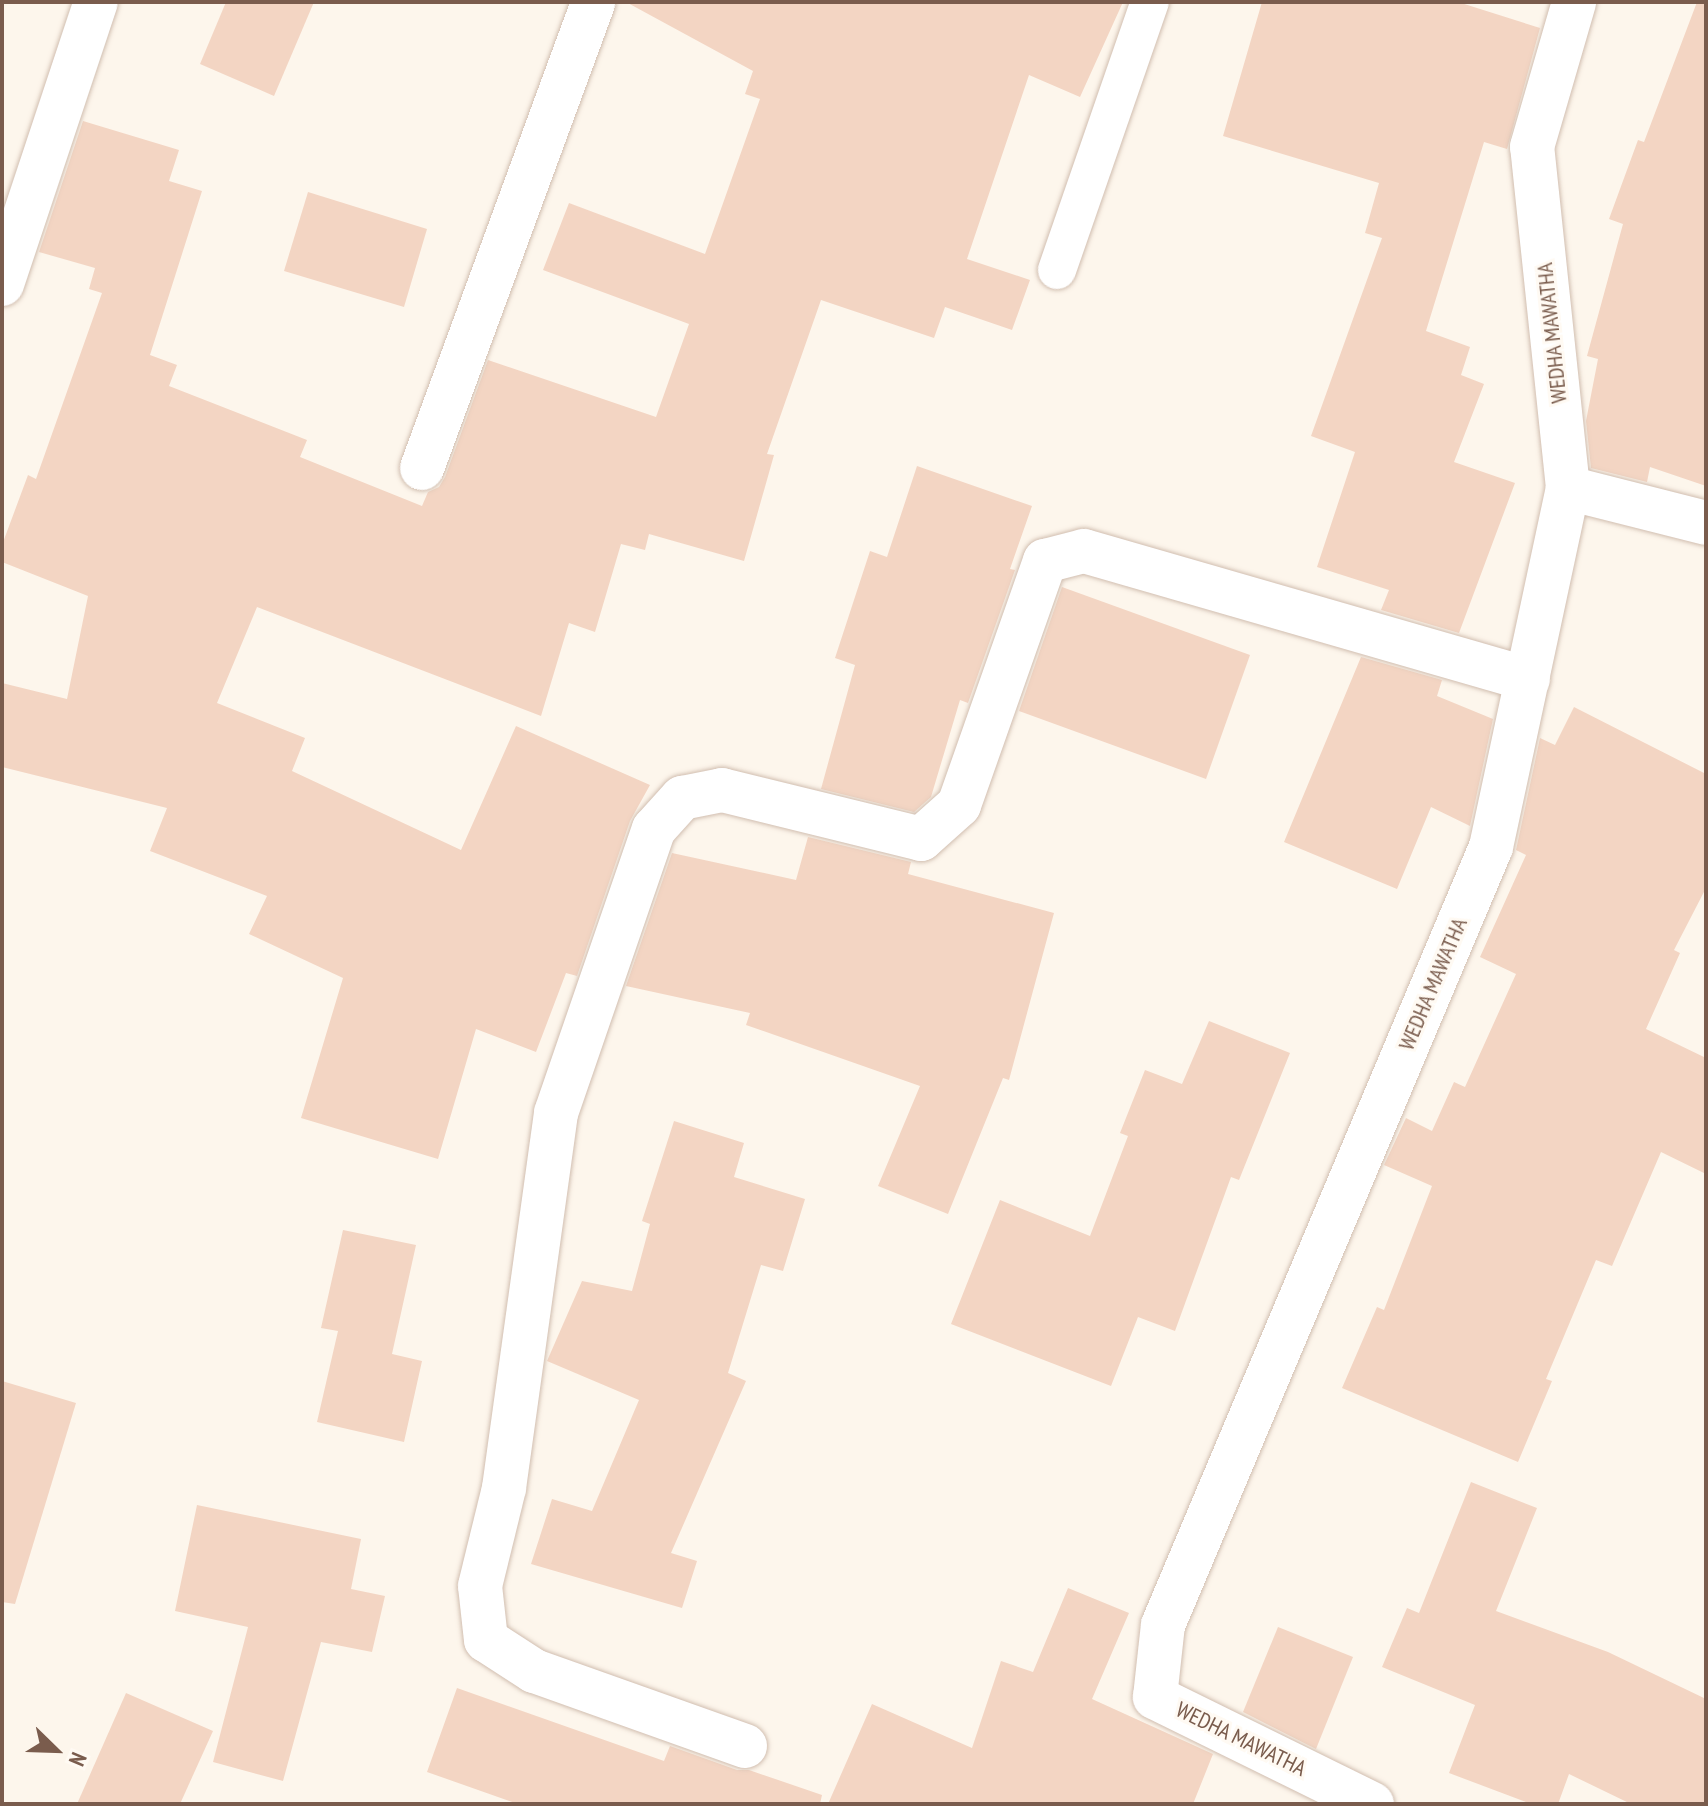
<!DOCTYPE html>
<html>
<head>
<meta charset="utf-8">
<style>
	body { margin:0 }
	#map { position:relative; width:1708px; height:1806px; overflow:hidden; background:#fdf6ec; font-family:"PT Sans Narrow",sans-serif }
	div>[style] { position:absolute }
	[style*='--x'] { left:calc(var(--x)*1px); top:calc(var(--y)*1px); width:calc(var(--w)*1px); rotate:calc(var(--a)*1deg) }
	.building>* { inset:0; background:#f3d5c3 }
	.roads { filter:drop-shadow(0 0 2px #d1beb0) drop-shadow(0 0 2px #d1beb0) }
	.lane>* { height:38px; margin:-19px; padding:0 19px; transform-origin:19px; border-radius:19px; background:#fff }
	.street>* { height:44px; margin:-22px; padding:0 22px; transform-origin:22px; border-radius:22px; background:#fff }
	span { translate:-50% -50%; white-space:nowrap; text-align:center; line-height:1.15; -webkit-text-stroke:6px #fffaf3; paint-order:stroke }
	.street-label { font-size:22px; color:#7a5c4d }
	.frame { position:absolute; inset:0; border:4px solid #7a5c4d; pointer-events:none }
	.north { position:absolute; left:16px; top:1710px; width:80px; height:80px; -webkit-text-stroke:6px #fffaf3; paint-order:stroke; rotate:113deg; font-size:22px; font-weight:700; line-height:32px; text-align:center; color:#7a5c4d }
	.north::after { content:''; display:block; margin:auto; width:28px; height:36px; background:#7a5c4d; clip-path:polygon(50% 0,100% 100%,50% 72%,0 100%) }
</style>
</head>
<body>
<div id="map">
	<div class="building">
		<div style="clip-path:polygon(226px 2px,314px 2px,274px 96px,200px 64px)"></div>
		<div style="clip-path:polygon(626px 2px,1123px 2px,1080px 97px,1029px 75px,967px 259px,1030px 280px,1012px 330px,945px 307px,934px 338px,821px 300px,767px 454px,774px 455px,744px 561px,649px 534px,645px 550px,621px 544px,595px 632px,569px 623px,541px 716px,257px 607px,217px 703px,305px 738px,292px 771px,461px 850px,516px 726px,650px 785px,630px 821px,577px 976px,566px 973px,536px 1052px,476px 1029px,438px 1159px,301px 1118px,343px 978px,249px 934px,267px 896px,150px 851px,167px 808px,2px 767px,2px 683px,67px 699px,88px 596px,2px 562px,2px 545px,28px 475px,36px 479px,102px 293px,89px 289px,95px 268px,39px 252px,83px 121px,179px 150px,169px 181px,202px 191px,150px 355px,177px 365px,169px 386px,307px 440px,300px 457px,422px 506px,428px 492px,439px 487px,445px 477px,488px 360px,656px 417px,689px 324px,543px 270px,569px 203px,705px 254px,760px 99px,745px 94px,753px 71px)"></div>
		<div style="clip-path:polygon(1262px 2px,1458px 2px,1540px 28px,1507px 149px,1484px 142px,1426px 331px,1470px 347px,1461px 375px,1484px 384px,1454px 462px,1515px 483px,1459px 633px,1381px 610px,1389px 590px,1317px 567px,1355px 452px,1311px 436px,1382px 238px,1365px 233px,1379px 183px,1223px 136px)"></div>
		<div style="clip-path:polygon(1697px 2px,1706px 2px,1706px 486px,1650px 467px,1647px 482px,1591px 468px,1586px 421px,1598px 359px,1587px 356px,1623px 224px,1609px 219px,1638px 140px,1644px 142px)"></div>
		<div style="clip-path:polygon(308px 192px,427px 229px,404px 307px,284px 271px)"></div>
		<div style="clip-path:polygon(917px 466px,1032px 506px,1010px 569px,1015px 570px,968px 703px,960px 700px,931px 797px,914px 812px,821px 789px,855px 665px,835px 658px,870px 551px,887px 557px)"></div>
		<div style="clip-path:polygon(1062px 587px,1250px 655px,1206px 779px,1019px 711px)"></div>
		<div style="clip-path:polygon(1361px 657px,1442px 680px,1437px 696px,1493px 719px,1470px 826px,1431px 807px,1397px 889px,1284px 842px)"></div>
		<div style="clip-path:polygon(1574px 707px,1706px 774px,1706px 888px,1674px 950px,1680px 953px,1646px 1029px,1706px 1058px,1706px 1174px,1661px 1152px,1612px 1266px,1596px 1260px,1546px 1379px,1552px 1381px,1518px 1462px,1342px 1388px,1377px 1307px,1384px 1310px,1432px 1186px,1384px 1165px,1406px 1118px,1432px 1131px,1454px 1082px,1465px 1087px,1516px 974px,1480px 957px,1526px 855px,1516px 850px,1540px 738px,1555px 745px)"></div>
		<div style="clip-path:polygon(808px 837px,911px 862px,908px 874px,1054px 913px,1009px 1080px,1003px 1078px,948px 1214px,878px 1186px,920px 1086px,746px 1025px,750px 1013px,626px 986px,672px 853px,796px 880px)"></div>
		<div style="clip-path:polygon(1209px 1021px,1290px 1053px,1239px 1180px,1231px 1177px,1175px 1331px,1138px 1317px,1111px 1386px,951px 1324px,1000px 1200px,1090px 1236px,1128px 1136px,1120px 1133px,1145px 1070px,1182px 1084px)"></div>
		<div style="clip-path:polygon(674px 1121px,744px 1143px,734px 1177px,805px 1199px,783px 1271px,761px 1265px,728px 1373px,746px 1381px,671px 1553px,697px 1561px,682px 1608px,531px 1564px,552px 1499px,592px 1511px,639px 1400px,547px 1361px,582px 1281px,632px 1291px,650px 1224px,642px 1221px)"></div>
		<div style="clip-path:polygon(343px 1230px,416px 1245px,392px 1354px,422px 1361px,404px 1442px,317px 1422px,338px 1331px,321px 1328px)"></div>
		<div style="clip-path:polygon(2px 1381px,76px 1403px,15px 1604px,2px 1602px)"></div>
		<div style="clip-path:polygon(1471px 1482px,1537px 1508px,1496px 1611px,1608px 1652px,1706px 1699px,1706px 1804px,1631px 1804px,1569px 1774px,1558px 1804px,1531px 1804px,1449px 1773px,1475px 1705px,1382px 1667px,1407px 1608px,1419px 1613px)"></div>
		<div style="clip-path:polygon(197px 1505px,361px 1539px,351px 1589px,385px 1596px,372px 1652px,321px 1642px,283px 1781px,213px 1762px,248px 1627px,175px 1611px)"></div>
		<div style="clip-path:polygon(1068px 1588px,1129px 1613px,1092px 1699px,1213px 1754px,1193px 1804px,828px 1804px,872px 1704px,972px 1748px,1001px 1661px,1033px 1672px)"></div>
		<div style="clip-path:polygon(1278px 1627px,1353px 1657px,1316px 1749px,1243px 1712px)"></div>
		<div style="clip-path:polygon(457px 1688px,664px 1761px,670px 1746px,737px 1770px,749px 1770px,822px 1795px,820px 1804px,518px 1804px,427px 1772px)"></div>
		<div style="clip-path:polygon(126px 1693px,213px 1731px,180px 1804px,77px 1804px)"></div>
	</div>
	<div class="roads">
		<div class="lane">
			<div style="--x:1057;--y:270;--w:284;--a:-70.9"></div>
		</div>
		<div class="street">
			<div style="--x:2;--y:284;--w:297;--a:-71.6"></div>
			<div style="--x:422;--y:468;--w:496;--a:-69.8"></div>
			<div style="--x:1568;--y:488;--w:142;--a:14.2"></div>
			<div style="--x:745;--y:1746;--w:224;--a:-160.4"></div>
			<div style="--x:534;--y:1671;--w:57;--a:-147.1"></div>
			<div style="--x:486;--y:1640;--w:54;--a:-96.3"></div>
			<div style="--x:480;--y:1586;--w:101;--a:-76.2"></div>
			<div style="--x:504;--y:1488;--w:379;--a:-82.1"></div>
			<div style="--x:556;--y:1113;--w:300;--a:-71"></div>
			<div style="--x:654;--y:829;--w:42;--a:-47.9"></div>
			<div style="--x:682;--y:798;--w:41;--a:-11.3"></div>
			<div style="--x:722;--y:790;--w:205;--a:13.8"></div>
			<div style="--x:921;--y:839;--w:51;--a:-41.8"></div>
			<div style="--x:959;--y:805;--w:259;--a:-70.6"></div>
			<div style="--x:1045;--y:561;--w:40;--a:-14.4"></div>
			<div style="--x:1084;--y:551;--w:462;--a:16.1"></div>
			<div style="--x:1372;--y:1804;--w:242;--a:-153.8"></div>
			<div style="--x:1155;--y:1697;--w:72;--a:-83.7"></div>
			<div style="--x:1163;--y:1625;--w:844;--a:-67.14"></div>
			<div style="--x:1491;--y:847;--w:367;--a:-77.9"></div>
			<div style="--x:1568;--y:488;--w:343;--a:-96"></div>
			<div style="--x:1532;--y:147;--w:151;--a:-73.8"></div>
		</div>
	</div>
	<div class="street-label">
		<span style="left:1552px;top:333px;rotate:-96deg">WEDHA MAWATHA</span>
		<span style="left:1433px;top:984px;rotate:-67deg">WEDHA MAWATHA</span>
		<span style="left:1241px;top:1739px;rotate:26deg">WEDHA MAWATHA</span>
	</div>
	<div class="frame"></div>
	<div class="north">N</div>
</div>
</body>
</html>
